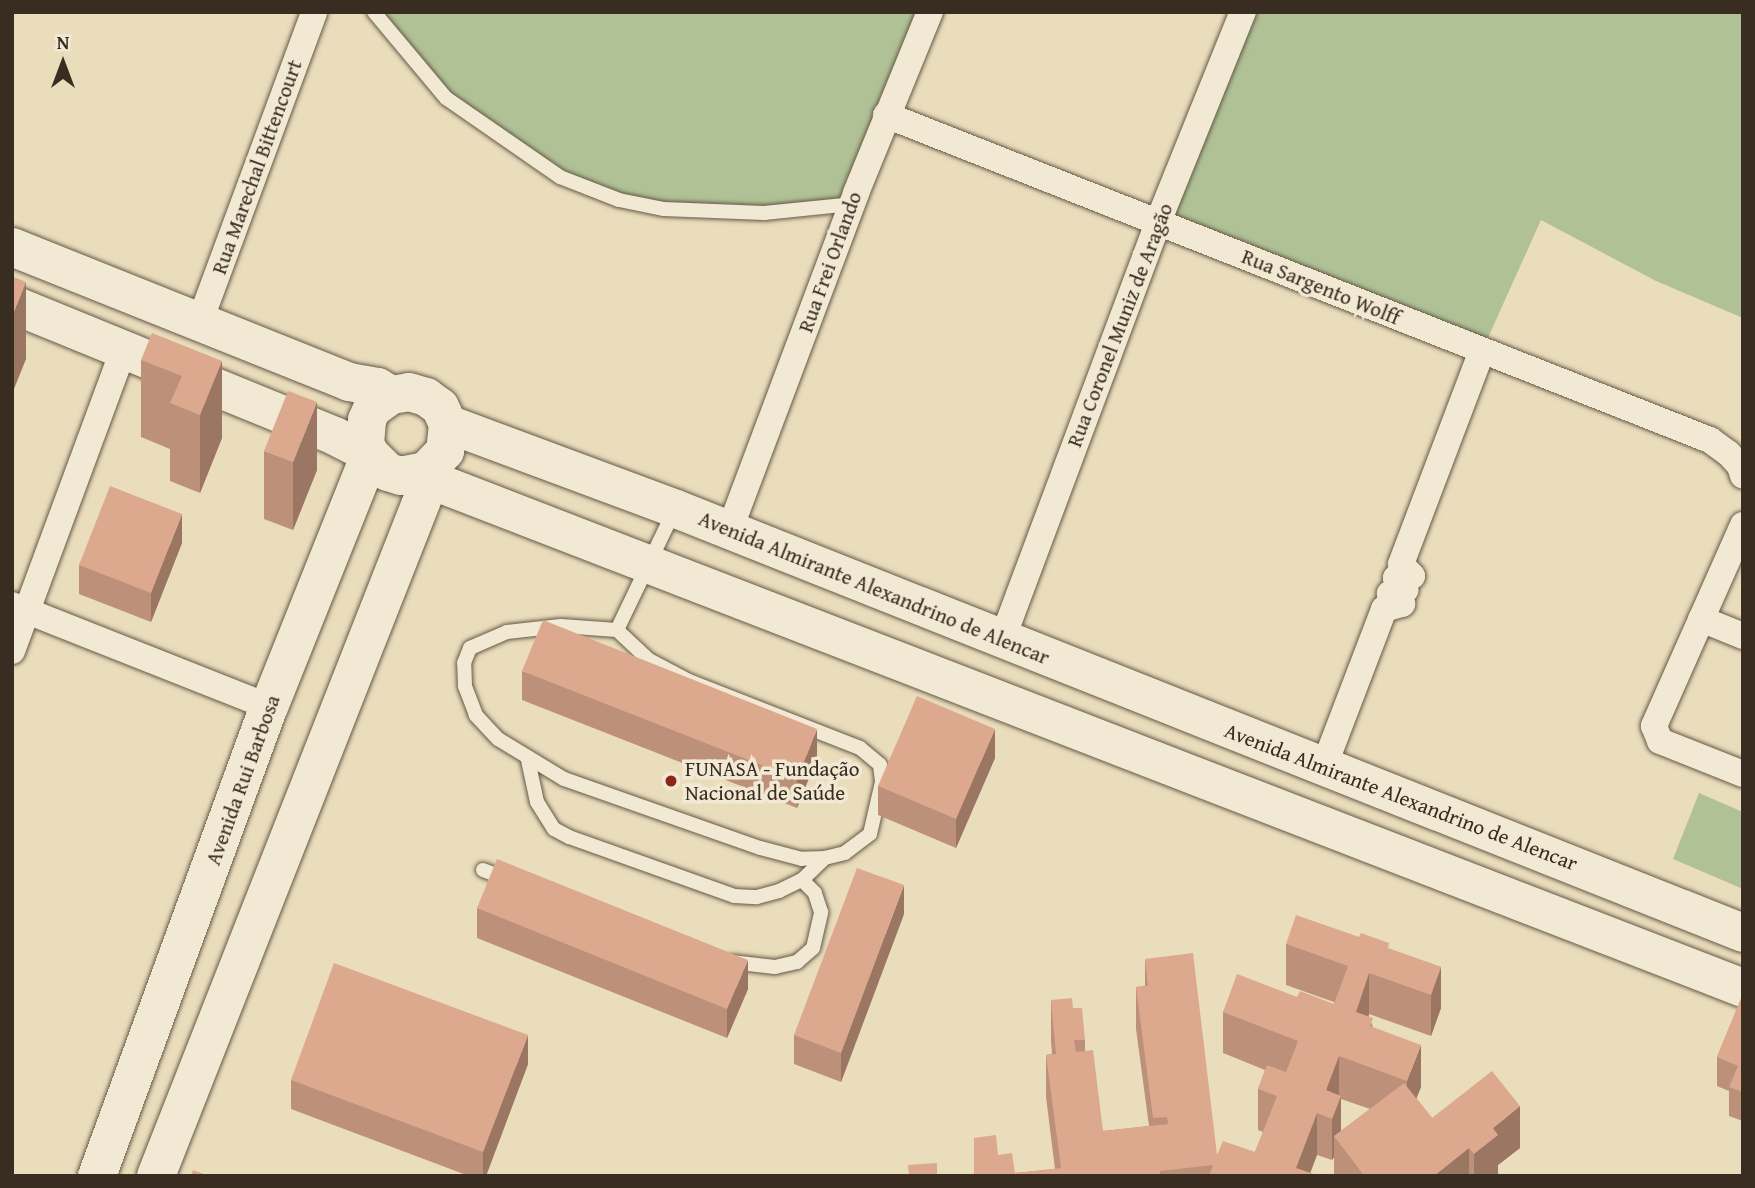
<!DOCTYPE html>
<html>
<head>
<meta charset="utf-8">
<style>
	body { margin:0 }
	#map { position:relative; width:1755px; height:1188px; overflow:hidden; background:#eaddbb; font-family:"Gentium Book Plus",serif }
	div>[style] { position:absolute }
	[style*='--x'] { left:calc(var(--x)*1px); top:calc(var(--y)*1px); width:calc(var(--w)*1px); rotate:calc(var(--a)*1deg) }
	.green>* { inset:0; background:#b0c295 }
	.roads { filter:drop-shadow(0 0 2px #655948) drop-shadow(0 0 2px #655948) }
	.lane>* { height:14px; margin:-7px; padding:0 7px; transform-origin:7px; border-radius:7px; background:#f1e9d3 }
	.street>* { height:26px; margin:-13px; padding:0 13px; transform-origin:13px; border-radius:13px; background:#f1e9d3 }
	.secondary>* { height:38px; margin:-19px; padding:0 19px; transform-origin:19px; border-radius:19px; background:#f1e9d3 }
	.wall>* { inset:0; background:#bd907a }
	.shaded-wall>* { inset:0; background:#9a7663 }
	.building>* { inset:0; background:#dca88e }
	.dots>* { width:19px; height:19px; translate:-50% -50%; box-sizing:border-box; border:4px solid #f1e9d3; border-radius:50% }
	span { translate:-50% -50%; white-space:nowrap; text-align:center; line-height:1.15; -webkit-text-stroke:7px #f1e9d3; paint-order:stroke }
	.street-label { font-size:21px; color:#392d22 }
	.poi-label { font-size:21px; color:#392d22 }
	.left { translate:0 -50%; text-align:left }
	.frame { position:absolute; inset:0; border:14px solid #392d22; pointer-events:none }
	.north { position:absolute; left:28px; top:28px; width:70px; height:70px; -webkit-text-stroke:5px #f1e9d3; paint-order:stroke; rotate:0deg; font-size:19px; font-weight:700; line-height:28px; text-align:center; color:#392d22 }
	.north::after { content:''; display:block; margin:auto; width:24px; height:32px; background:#392d22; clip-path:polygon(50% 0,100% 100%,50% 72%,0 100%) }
</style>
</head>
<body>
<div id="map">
	<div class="green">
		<div style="clip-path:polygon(374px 12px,930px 12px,852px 204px,664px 209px,560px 177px,446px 98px)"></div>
		<div style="clip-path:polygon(1243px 12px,1743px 12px,1743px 318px,1656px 281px,1541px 220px,1482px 351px,1158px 222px)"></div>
		<div style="clip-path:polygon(1699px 793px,1743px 812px,1743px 889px,1673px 859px)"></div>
	</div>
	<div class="roads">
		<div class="lane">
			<div style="--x:374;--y:12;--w:112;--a:50.1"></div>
			<div style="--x:446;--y:98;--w:139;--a:34.7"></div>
			<div style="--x:560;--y:177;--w:63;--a:21.3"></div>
			<div style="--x:619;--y:200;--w:46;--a:11.3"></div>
			<div style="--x:664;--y:209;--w:100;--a:2.3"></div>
			<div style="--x:764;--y:213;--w:88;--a:-5.8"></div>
			<div style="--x:561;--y:626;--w:56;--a:4.1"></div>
			<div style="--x:617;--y:630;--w:44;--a:43.2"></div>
			<div style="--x:649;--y:660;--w:45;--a:27.7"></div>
			<div style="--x:689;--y:681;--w:184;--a:21.4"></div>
			<div style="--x:860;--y:748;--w:26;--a:40"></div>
			<div style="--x:880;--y:765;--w:17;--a:83"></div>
			<div style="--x:882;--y:782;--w:53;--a:103"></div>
			<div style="--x:870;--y:834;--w:31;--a:143"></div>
			<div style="--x:845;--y:853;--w:21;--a:166"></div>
			<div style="--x:825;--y:858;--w:23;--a:178"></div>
			<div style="--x:802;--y:859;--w:43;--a:-165.3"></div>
			<div style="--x:760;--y:848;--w:208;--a:-160.6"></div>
			<div style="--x:564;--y:779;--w:77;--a:-148.8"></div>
			<div style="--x:498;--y:739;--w:33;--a:-133"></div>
			<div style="--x:476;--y:715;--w:31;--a:-111"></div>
			<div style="--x:465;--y:686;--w:23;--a:-92"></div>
			<div style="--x:464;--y:663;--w:16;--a:-68"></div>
			<div style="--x:470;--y:648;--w:40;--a:-23.4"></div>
			<div style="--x:507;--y:632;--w:54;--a:-6.3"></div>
			<div style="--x:617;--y:630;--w:132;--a:-64.4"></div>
			<div style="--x:528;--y:760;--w:43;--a:77.9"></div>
			<div style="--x:537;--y:802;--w:32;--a:58"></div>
			<div style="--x:554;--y:829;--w:17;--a:28"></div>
			<div style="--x:569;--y:837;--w:176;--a:19.6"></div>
			<div style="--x:735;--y:896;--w:22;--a:3"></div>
			<div style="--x:757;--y:897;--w:23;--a:-15"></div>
			<div style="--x:779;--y:891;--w:25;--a:-26"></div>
			<div style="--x:802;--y:880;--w:32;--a:-44"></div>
			<div style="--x:483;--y:870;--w:28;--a:21"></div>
			<div style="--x:731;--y:962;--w:44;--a:6.5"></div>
			<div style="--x:775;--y:967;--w:23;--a:-13"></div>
			<div style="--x:797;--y:962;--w:21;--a:-41"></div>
			<div style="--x:813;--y:948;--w:37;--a:-77"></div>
			<div style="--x:821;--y:912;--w:20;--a:-108"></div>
			<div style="--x:815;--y:893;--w:18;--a:-135"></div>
		</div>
		<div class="street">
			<div style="--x:886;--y:115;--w:886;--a:21.53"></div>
			<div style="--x:1710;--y:440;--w:22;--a:36"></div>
			<div style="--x:1728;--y:453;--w:18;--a:47"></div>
			<div style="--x:1740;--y:466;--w:10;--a:73"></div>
			<div style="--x:200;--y:321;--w:329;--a:-69.7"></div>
			<div style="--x:736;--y:513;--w:342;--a:-69.4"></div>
			<div style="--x:856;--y:193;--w:196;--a:-67.8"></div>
			<div style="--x:1743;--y:525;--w:220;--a:113.9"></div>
			<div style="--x:1654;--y:726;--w:16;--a:68"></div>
			<div style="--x:1660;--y:741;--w:89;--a:21.7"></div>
			<div style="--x:12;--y:605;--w:277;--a:21.6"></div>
			<div style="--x:1701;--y:619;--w:45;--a:22"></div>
			<div style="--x:1002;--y:640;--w:446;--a:-69.5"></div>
			<div style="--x:1158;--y:222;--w:227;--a:-68"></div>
			<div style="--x:12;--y:651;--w:323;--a:-69.7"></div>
			<div style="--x:1331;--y:748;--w:149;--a:-69.1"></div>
			<div style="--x:1384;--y:609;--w:19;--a:-16"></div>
			<div style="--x:1402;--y:604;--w:16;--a:-140"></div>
			<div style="--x:1390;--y:594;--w:16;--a:-15"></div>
			<div style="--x:1405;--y:590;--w:15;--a:-127"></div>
			<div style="--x:1396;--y:578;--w:16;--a:-7"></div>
			<div style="--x:1412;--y:576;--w:16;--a:-133"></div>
			<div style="--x:1401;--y:564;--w:228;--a:-69.2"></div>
		</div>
		<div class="secondary">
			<div style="--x:12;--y:247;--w:363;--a:21.8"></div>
			<div style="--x:349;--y:382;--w:29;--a:10"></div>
			<div style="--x:378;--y:387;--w:15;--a:32"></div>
			<div style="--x:391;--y:395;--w:18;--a:-9"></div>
			<div style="--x:409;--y:392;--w:18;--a:16"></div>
			<div style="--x:426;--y:397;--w:17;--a:36"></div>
			<div style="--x:440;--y:407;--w:19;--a:65"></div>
			<div style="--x:448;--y:424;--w:27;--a:96"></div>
			<div style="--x:445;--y:451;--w:28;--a:134"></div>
			<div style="--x:426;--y:471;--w:25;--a:169"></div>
			<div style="--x:401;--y:476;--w:14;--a:-163"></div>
			<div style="--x:388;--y:472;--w:25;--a:-135"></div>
			<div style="--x:370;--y:454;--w:39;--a:-153"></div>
			<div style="--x:335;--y:436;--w:349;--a:-157.8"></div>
			<div style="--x:448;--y:424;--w:243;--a:20.4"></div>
			<div style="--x:676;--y:509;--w:1148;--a:21.67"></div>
			<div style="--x:370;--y:454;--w:11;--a:-117"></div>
			<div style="--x:365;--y:444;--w:24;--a:-85"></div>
			<div style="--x:367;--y:420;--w:12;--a:-66"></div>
			<div style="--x:372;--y:409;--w:24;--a:-36"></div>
			<div style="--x:426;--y:471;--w:20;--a:41"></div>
			<div style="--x:441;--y:484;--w:1396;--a:21.16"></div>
			<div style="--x:97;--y:1176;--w:500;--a:-69.9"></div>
			<div style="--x:269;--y:707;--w:272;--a:-68.2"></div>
			<div style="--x:156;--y:1176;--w:737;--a:-68.52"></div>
			<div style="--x:426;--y:490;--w:19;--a:-90"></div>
		</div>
	</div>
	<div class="wall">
		<div style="clip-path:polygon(141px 360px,222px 361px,222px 438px,200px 493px,170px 481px,170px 449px,141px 437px)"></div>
		<div style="clip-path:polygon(264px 451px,317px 470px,293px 530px,264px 519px)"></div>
		<div style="clip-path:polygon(182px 543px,151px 622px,79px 594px,79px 565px)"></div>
		<div style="clip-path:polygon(522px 671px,817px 758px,797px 808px,522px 700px)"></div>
		<div style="clip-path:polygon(995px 758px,956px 848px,878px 815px,878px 786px)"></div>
		<div style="clip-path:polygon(477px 908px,748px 989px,727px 1038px,477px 938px)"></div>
		<div style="clip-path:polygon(904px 914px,841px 1082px,794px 1064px,794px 1035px)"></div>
		<div style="clip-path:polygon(evenodd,1286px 944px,1389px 949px,1441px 967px,1441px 1008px,1431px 1036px,1369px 1014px,1369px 1017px,1373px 1027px,1421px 1087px,1416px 1098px,1432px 1118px,1520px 1148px,1498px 1165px,1498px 1176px,1334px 1176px,1334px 1157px,1332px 1160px,1317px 1155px,1310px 1173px,1317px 1176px,974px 1176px,998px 1155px,1015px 1173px,1055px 1169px,1046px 1097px,1046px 1055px,1052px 1054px,1051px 1041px,1051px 1000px,1073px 1008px,1085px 1040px,1085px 1051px,1103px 1131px,1149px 1126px,1136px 1029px,1136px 987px,1145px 986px,1145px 959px,1217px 1155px,1255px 1152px,1263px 1132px,1258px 1130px,1258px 1089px,1265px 1070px,1223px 1053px,1223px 1012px,1297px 997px,1334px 1004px,1334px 1002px,1286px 985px,1286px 944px,1341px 1099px,1370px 1109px,1341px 1131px,1341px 1099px)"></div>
		<div style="clip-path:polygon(1743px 994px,1743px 1121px,1729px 1116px,1729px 1091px,1717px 1086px,1717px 1057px)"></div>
		<div style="clip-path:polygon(528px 1064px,486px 1176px,469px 1176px,291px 1109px,291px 1080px)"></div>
	</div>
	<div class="shaded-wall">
		<div style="clip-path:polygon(26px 282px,26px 359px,12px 394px,12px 316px)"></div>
		<div style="clip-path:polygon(222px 361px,222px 438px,200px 493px,200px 415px)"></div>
		<div style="clip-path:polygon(317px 402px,317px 470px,293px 530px,293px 462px)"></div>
		<div style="clip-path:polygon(182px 514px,182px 543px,151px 622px,151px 593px)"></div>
		<div style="clip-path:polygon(817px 729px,817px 758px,797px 808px,797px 779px)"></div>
		<div style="clip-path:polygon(995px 729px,995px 758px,956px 848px,956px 819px)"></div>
		<div style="clip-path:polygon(904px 885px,904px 914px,841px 1082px,841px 1053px)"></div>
		<div style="clip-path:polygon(748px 960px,748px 989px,727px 1038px,727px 1009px)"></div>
		<div style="clip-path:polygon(1441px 967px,1441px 1008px,1431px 1036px,1431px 995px)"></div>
		<div style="clip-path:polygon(1369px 973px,1369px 1014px,1356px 1053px,1356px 1012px)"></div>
		<div style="clip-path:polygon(528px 1035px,528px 1064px,486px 1176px,483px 1176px,483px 1152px)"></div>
		<div style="clip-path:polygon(1421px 1045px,1421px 1087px,1407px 1122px,1407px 1081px)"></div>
		<div style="clip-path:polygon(1339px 1056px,1339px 1098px,1326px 1090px)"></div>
		<div style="clip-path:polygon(1341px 1096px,1341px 1137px,1334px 1136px,1334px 1157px,1332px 1160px,1332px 1119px)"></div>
		<div style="clip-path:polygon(1520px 1106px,1520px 1148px,1498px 1165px,1498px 1176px,1474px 1176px,1474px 1154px,1493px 1128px)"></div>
		<div style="clip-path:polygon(1317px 1113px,1317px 1155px,1309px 1176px,1296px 1168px)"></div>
		<div style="clip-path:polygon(1469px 1148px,1469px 1176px,1434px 1176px)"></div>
	</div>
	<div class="building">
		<div style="clip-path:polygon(12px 276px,26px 282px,12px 316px)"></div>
		<div style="clip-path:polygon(152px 333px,222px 361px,200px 415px,170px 403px,182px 376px,141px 360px)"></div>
		<div style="clip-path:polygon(288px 391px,317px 402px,293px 462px,264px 451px)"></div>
		<div style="clip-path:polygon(110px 486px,182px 514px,151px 593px,79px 565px)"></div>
		<div style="clip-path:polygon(543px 620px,817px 729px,797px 779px,522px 671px)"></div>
		<div style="clip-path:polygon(917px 696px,995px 729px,956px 819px,878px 786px)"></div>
		<div style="clip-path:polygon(497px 859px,748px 960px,727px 1009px,477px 908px)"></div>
		<div style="clip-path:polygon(857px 868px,904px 885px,841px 1053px,794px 1035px)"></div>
		<div style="clip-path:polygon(1296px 915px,1359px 937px,1361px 933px,1389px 943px,1388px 948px,1441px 967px,1431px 995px,1369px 973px,1356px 1012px,1373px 1018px,1370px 1026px,1421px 1045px,1407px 1081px,1339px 1056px,1326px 1090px,1341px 1096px,1332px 1119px,1317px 1113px,1296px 1168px,1317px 1175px,1317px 1176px,1209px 1176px,1213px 1165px,1160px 1171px,1160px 1176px,974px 1176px,974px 1138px,996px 1135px,998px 1155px,1012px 1153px,1015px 1173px,1061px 1168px,1046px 1055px,1056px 1054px,1051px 1000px,1072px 998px,1073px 1008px,1082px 1008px,1085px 1040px,1074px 1040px,1076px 1052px,1093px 1050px,1103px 1131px,1168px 1124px,1167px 1117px,1153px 1118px,1136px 987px,1148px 986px,1145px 959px,1193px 953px,1217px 1155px,1223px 1141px,1255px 1152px,1277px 1096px,1258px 1089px,1267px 1065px,1286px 1072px,1298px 1041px,1223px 1012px,1237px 974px,1297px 997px,1300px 991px,1334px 1004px,1348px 966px,1286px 944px)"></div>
		<div style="clip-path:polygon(334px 963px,528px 1035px,483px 1152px,291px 1080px)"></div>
		<div style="clip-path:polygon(1743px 994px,1743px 1054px,1742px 1056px,1743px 1057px,1743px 1092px,1729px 1087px,1738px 1066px,1717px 1057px)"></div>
		<div style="clip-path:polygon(1492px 1071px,1520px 1106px,1493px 1128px,1498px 1135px,1474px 1154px,1469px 1148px,1434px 1176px,1358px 1176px,1362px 1173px,1334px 1136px,1404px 1083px,1432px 1118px)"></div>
		<div style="clip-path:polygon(937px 1163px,937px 1176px,909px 1176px,908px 1165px)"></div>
		<div style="clip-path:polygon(193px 1170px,209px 1176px,191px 1176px)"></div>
	</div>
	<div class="dots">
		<div style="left:671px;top:781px;background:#8f2418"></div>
	</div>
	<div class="street-label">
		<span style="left:257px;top:167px;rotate:-70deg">Rua Marechal Bittencourt</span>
		<span style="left:830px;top:262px;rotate:-70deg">Rua Frei Orlando</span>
		<span style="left:1321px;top:287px;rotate:22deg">Rua Sargento Wolff</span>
		<span style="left:1120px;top:325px;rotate:-69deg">Rua Coronel Muniz de Aragão</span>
		<span style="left:874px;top:588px;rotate:22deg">Avenida Almirante Alexandrino de Alencar</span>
		<span style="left:243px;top:780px;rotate:-70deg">Avenida Rui Barbosa</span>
		<span style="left:1401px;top:797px;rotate:21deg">Avenida Almirante Alexandrino de Alencar</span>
	</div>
	<div class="poi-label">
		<span class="left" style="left:685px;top:781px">FUNASA - Fundação<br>Nacional de Saúde</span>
	</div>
	<div class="frame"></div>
	<div class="north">N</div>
</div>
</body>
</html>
